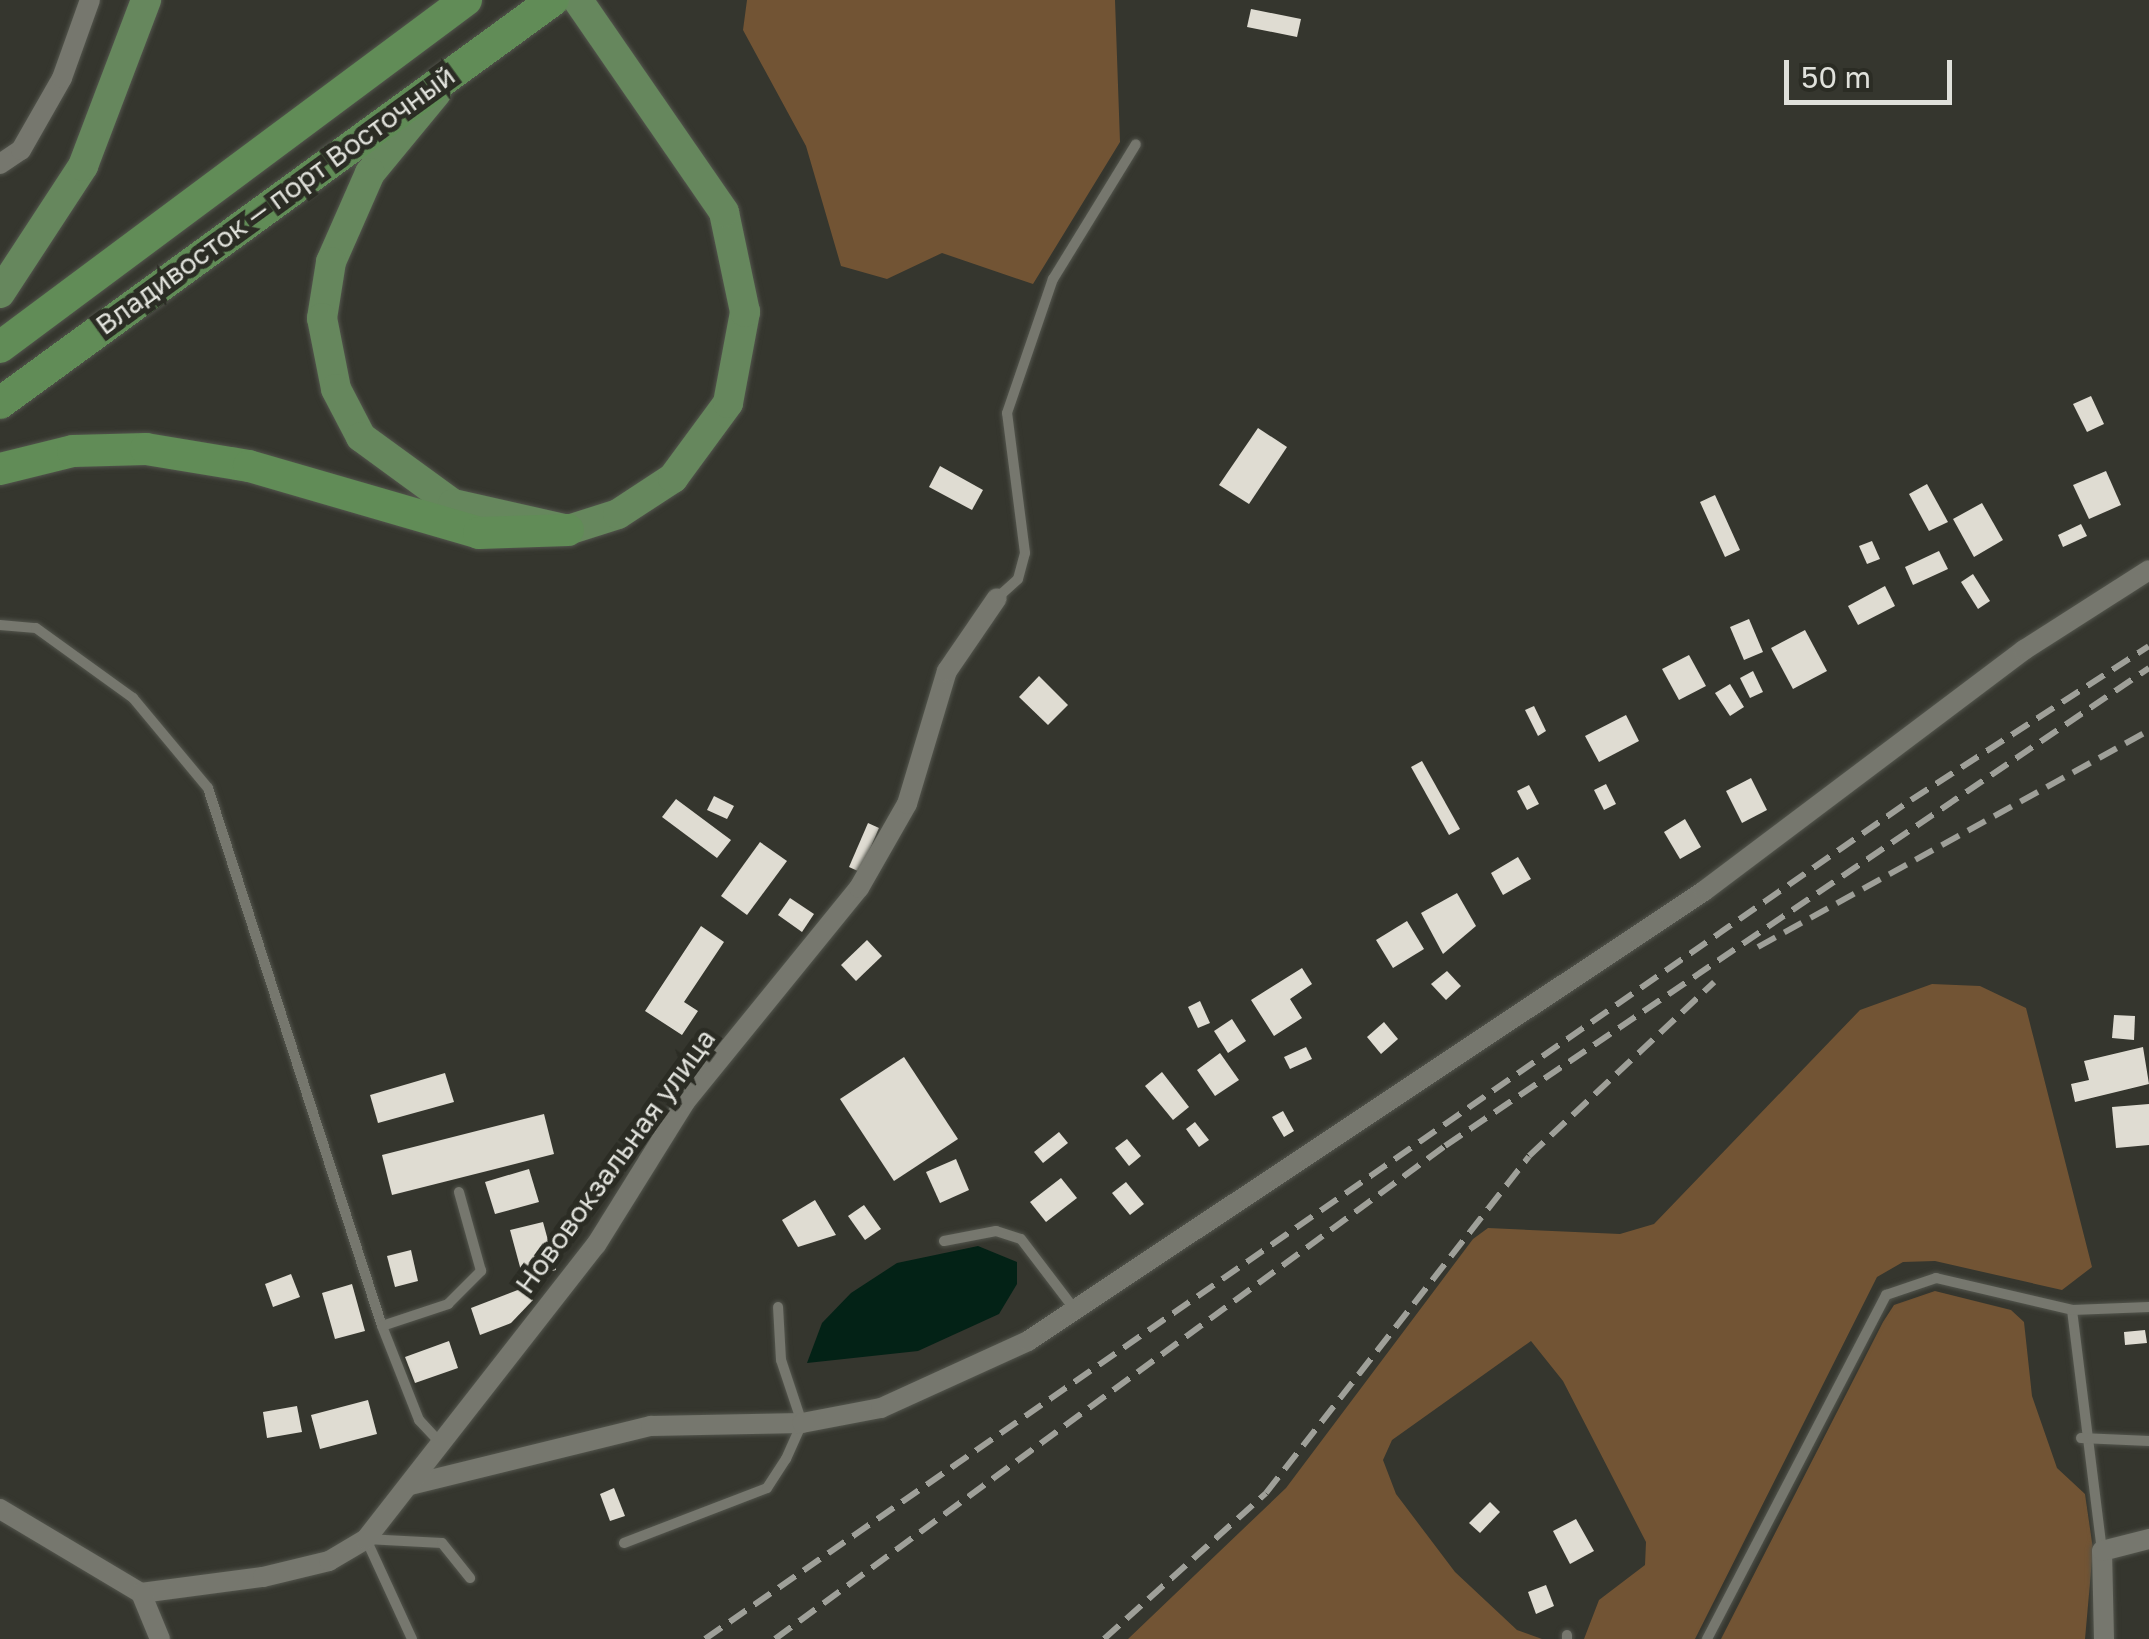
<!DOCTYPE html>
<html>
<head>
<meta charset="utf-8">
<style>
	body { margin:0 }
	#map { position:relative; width:2149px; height:1639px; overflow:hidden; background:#35362e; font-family:"Golos Text",sans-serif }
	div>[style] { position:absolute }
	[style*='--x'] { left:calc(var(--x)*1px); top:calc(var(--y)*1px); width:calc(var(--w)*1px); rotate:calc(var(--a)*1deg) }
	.green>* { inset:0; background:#725434 }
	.water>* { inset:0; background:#032216 }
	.building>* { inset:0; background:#dfdcd2 }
	.roads { filter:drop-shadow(0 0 2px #53554d) drop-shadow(0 0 2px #53554d) }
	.service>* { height:10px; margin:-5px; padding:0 5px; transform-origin:5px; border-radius:5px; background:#76776e }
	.minor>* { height:20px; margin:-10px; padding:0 10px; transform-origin:10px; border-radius:10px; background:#76776e }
	.primary>* { height:30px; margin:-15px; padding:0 15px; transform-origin:15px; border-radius:15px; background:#66875d }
	.trunk>* { height:32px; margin:-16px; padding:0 16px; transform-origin:16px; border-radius:16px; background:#618c57 }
	.rail>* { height:6px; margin-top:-3px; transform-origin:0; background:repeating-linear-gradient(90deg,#9fa099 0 20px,transparent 0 30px) }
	span { translate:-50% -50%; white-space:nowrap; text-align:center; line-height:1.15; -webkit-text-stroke:10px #2b2c24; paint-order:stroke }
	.street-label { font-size:28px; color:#e0e1db }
	.scale { position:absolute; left:1784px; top:60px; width:168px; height:45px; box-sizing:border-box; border:5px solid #e0e1db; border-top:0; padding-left:12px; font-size:30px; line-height:35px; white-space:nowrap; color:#e0e1db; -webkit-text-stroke:8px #2b2c24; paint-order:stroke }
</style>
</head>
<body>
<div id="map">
	<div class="green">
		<div style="clip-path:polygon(747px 0,1115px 0,1120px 142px,1033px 284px,942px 253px,887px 279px,841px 266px,806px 146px,743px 30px)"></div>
		<div style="clip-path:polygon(1932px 984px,1980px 986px,2026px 1008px,2092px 1267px,2062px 1290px,1935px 1261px,1903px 1262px,1877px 1277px,1695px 1639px,1584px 1639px,1599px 1600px,1645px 1565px,1646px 1542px,1563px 1381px,1531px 1341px,1392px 1440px,1383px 1460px,1396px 1494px,1455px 1572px,1517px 1630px,1542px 1639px,1128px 1639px,1286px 1488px,1473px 1239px,1488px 1228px,1620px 1234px,1654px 1224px,1860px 1010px)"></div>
		<div style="clip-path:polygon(1935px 1291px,2011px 1310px,2024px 1322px,2032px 1396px,2057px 1468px,2085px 1494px,2093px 1549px,2085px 1639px,1721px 1639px,1883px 1322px,1894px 1305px)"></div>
	</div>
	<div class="water">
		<div style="clip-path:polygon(978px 1246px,1017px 1262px,1017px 1284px,999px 1314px,918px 1351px,807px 1363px,822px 1323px,851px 1293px,897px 1263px)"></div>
	</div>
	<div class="building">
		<div style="clip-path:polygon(1251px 9px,1301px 19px,1297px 37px,1247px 27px)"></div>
		<div style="clip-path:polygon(2091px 396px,2104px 424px,2087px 432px,2073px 404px)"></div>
		<div style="clip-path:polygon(1258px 428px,1287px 447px,1249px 504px,1219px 485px)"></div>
		<div style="clip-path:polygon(940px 466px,983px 490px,972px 510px,929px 487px)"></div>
		<div style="clip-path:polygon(2106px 471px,2121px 505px,2089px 519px,2073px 485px)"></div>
		<div style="clip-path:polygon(1927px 484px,1948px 522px,1929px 531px,1909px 494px)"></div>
		<div style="clip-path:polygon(1715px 495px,1740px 550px,1725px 557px,1700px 502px)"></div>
		<div style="clip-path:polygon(1982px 503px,2003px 540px,1974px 557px,1953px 519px)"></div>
		<div style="clip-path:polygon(2081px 524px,2087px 536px,2063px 547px,2058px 535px)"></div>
		<div style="clip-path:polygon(1872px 541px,1880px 559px,1867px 564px,1859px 546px)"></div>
		<div style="clip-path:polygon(1939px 551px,1948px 569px,1913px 585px,1905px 567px)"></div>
		<div style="clip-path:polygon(1973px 574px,1990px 601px,1978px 609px,1961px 582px)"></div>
		<div style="clip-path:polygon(1885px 586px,1895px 606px,1858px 625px,1848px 606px)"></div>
		<div style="clip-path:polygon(1749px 619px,1763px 652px,1744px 660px,1730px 627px)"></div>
		<div style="clip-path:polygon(1805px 630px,1827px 671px,1793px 689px,1771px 648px)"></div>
		<div style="clip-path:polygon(1689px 655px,1706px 686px,1679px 700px,1662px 669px)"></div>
		<div style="clip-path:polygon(1753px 671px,1763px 692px,1750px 698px,1740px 678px)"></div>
		<div style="clip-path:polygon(1039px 676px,1068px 705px,1048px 725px,1019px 697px)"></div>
		<div style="clip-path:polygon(1730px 684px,1744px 707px,1730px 716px,1715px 693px)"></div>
		<div style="clip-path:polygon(1534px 706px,1546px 731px,1538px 736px,1525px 710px)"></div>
		<div style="clip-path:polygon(1626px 715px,1639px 741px,1599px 762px,1585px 736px)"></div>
		<div style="clip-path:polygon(1422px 761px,1460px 829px,1449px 835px,1411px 767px)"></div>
		<div style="clip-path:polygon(1751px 778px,1767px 810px,1742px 823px,1726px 791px)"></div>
		<div style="clip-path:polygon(1606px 784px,1616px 804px,1604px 810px,1594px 790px)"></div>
		<div style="clip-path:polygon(1529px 785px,1539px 804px,1527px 810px,1517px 791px)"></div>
		<div style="clip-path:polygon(714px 796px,734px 806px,727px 819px,707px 810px)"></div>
		<div style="clip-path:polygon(676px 799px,731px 840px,717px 858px,662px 817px)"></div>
		<div style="clip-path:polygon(1685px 819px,1701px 847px,1680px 859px,1664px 832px)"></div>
		<div style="clip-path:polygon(868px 823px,879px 828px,860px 872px,849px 867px)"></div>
		<div style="clip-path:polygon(760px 842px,787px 861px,747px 915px,721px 896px)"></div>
		<div style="clip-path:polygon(1518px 857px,1531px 879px,1503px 895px,1491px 873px)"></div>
		<div style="clip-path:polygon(1457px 893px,1476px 926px,1443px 954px,1421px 913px)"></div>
		<div style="clip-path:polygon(790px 898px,814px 914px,802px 932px,778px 915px)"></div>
		<div style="clip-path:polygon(1407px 921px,1424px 949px,1393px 968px,1376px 940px)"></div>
		<div style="clip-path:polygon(701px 926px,724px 942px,684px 1002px,698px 1011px,682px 1035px,645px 1011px)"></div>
		<div style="clip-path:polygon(867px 940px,882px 956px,856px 981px,841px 965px)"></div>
		<div style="clip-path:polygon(1302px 968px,1312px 984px,1290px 999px,1302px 1018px,1274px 1036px,1251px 1000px)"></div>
		<div style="clip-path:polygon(1447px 971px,1461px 986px,1446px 1000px,1431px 984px)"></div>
		<div style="clip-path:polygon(1200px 1001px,1210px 1023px,1198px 1028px,1188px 1007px)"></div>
		<div style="clip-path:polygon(2114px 1015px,2135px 1016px,2134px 1040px,2112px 1038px)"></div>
		<div style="clip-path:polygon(1232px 1019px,1246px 1041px,1228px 1053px,1214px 1031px)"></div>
		<div style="clip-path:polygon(1384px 1022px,1398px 1039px,1381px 1054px,1367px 1037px)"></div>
		<div style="clip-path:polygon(1306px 1047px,1312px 1059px,1290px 1069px,1284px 1057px)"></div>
		<div style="clip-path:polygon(2143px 1047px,2149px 1084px,2075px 1102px,2071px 1084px,2089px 1080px,2084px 1061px)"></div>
		<div style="clip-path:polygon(1220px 1053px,1239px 1080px,1215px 1096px,1197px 1070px)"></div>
		<div style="clip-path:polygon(904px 1057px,958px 1139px,894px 1181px,840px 1099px)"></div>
		<div style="clip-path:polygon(1162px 1072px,1189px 1107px,1173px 1120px,1145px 1086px)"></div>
		<div style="clip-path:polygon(445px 1073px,454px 1102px,378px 1123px,370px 1095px)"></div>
		<div style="clip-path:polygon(2149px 1104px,2149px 1145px,2116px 1148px,2112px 1107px)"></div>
		<div style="clip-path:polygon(1283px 1111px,1294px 1131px,1284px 1137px,1272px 1117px)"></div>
		<div style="clip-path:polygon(544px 1114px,554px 1154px,392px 1195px,382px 1155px)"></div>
		<div style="clip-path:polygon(1195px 1122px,1209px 1140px,1199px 1147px,1186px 1129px)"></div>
		<div style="clip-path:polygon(1059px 1132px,1068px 1143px,1043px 1163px,1034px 1152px)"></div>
		<div style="clip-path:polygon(1127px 1139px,1141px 1156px,1129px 1166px,1115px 1148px)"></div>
		<div style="clip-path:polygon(956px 1159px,969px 1190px,940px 1203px,926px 1172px)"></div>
		<div style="clip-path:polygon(529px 1169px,539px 1202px,495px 1214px,485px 1182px)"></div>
		<div style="clip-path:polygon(1061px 1178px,1077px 1198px,1046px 1222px,1030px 1202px)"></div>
		<div style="clip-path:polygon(1126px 1182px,1144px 1204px,1130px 1215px,1112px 1193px)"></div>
		<div style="clip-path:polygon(815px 1200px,836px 1235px,798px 1247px,782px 1220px)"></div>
		<div style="clip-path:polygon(864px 1205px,881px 1229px,865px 1240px,848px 1216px)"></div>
		<div style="clip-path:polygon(543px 1222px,556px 1270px,523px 1278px,510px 1230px)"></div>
		<div style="clip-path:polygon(411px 1250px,418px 1281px,395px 1287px,387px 1256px)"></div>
		<div style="clip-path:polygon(291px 1274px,300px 1297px,273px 1307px,265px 1284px)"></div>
		<div style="clip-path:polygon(352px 1284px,365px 1331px,335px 1339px,322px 1293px)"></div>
		<div style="clip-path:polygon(528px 1286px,533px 1300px,511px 1323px,480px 1335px,471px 1308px)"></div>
		<div style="clip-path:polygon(2145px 1330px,2147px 1343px,2125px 1345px,2124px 1332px)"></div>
		<div style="clip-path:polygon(449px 1341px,458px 1368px,415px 1383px,405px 1357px)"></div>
		<div style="clip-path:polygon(368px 1400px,377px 1434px,320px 1449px,311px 1415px)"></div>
		<div style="clip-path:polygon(297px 1406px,302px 1432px,267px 1438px,263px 1412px)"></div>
		<div style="clip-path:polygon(614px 1488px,625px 1516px,610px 1521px,600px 1494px)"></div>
		<div style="clip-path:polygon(1490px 1502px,1500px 1512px,1480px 1533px,1469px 1523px)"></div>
		<div style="clip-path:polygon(1576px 1519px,1594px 1551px,1570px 1564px,1553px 1531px)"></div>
		<div style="clip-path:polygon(1546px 1585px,1554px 1606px,1536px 1614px,1528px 1592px)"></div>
	</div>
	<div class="roads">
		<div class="service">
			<div style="--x:997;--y:598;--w:28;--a:-42"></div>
			<div style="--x:1018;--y:579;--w:27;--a:-75"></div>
			<div style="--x:1025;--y:553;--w:141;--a:-97.3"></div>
			<div style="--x:1007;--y:413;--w:142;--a:-71.1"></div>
			<div style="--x:1053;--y:279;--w:158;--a:-58.4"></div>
			<div style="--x:0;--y:625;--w:36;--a:5"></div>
			<div style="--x:36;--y:628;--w:120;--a:35.8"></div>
			<div style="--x:133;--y:698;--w:117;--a:50.2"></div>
			<div style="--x:208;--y:788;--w:565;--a:72.08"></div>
			<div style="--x:382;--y:1326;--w:101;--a:68.5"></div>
			<div style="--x:419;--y:1420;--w:33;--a:47"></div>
			<div style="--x:944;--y:1241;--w:53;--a:-10.9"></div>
			<div style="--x:996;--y:1231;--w:26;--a:18"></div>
			<div style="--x:1021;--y:1239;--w:89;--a:52.7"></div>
			<div style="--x:2072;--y:1310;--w:243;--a:82.9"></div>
			<div style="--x:382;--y:1326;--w:70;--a:-18.4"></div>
			<div style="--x:448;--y:1304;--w:47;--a:-45"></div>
			<div style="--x:481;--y:1271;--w:82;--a:-105.6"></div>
			<div style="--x:2081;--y:1438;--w:68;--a:2.5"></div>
			<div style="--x:624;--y:1543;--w:153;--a:-21"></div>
			<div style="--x:767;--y:1488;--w:35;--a:-57"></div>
			<div style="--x:786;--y:1459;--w:39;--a:-66"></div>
			<div style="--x:802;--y:1423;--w:66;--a:-108.4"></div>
			<div style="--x:781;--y:1360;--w:53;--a:-93.2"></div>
			<div style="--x:412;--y:1639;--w:110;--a:-114.7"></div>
			<div style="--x:366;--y:1539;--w:76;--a:3"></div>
			<div style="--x:442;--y:1543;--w:45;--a:51.3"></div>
			<div style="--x:1567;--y:1639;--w:4;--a:-90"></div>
			<div style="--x:1707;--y:1639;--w:388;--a:-62.5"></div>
			<div style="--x:1886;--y:1295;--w:53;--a:-18.8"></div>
			<div style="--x:1936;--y:1278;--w:140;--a:13.2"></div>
			<div style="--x:2072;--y:1310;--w:77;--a:-2.2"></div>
		</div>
		<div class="minor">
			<div style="--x:0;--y:164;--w:25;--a:-34"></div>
			<div style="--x:21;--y:150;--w:83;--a:-60.3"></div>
			<div style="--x:62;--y:78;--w:83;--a:-70.3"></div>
			<div style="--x:410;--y:1485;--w:248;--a:-13.8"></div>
			<div style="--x:651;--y:1426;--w:151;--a:-1.1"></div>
			<div style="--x:802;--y:1423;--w:80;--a:-10.8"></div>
			<div style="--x:881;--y:1408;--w:162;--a:-24.5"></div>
			<div style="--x:1028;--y:1341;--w:812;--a:-33.65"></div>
			<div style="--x:1704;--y:891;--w:401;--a:-37"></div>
			<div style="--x:2024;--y:650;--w:148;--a:-32.6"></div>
			<div style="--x:0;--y:1509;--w:164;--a:30.8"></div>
			<div style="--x:141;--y:1593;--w:123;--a:-7.5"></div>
			<div style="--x:263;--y:1577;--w:68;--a:-13.6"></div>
			<div style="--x:329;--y:1561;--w:43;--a:-30.7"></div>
			<div style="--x:366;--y:1539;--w:373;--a:-52"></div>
			<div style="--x:596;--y:1245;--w:168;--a:-58.1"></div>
			<div style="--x:685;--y:1102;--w:276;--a:-50.9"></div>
			<div style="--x:859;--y:888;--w:97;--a:-60.3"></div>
			<div style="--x:907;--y:804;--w:139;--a:-73.3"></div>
			<div style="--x:947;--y:671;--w:88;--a:-55.6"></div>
			<div style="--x:141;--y:1593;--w:50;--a:67.6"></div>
			<div style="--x:2104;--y:1639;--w:88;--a:-91.3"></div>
			<div style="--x:2102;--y:1551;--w:49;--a:-14.3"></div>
		</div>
		<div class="primary">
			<div style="--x:436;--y:93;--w:104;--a:129.5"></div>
			<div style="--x:370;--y:173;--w:97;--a:113.7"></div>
			<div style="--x:331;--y:262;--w:57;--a:99.1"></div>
			<div style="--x:322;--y:318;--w:72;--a:78.8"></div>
			<div style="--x:336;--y:389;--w:54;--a:62.5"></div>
			<div style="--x:361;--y:437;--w:114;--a:36.1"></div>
			<div style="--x:453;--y:504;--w:118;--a:12.7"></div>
			<div style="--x:568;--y:530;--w:52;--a:-17.7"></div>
			<div style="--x:618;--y:514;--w:66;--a:-33.2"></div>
			<div style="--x:673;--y:478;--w:93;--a:-53.7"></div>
			<div style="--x:728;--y:403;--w:93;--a:-79.4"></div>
			<div style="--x:745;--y:312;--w:102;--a:-101.9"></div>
			<div style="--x:724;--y:212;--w:257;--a:-124.6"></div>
			<div style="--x:0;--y:293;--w:152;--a:-56.8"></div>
			<div style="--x:83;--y:166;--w:178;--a:-69.2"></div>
		</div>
		<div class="trunk">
			<div style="--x:0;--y:347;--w:581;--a:-36.67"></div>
			<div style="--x:0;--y:403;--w:684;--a:-36.08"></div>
			<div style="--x:0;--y:469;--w:75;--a:-13.9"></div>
			<div style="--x:73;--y:451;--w:73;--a:-1.6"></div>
			<div style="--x:146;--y:449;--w:104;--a:9.4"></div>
			<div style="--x:249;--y:466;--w:240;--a:16.2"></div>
			<div style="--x:479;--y:533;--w:89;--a:-1.9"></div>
		</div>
	</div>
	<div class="rail">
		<div style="--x:1758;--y:947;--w:447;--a:-29"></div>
		<div style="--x:705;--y:1639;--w:1469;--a:-34.83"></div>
		<div style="--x:1911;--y:800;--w:283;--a:-32.9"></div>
		<div style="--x:775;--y:1639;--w:832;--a:-36.35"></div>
		<div style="--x:1445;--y:1146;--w:851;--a:-34.18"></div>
		<div style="--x:1104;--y:1639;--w:218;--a:-42"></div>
		<div style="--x:1266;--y:1493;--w:427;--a:-52"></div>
		<div style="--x:1529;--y:1156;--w:254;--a:-43.2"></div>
	</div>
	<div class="street-label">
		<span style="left:275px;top:200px;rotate:-36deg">Владивосток — порт Восточный</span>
		<span style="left:615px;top:1161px;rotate:-54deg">Нововокзальная улица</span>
	</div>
	<div class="scale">50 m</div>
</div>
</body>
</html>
